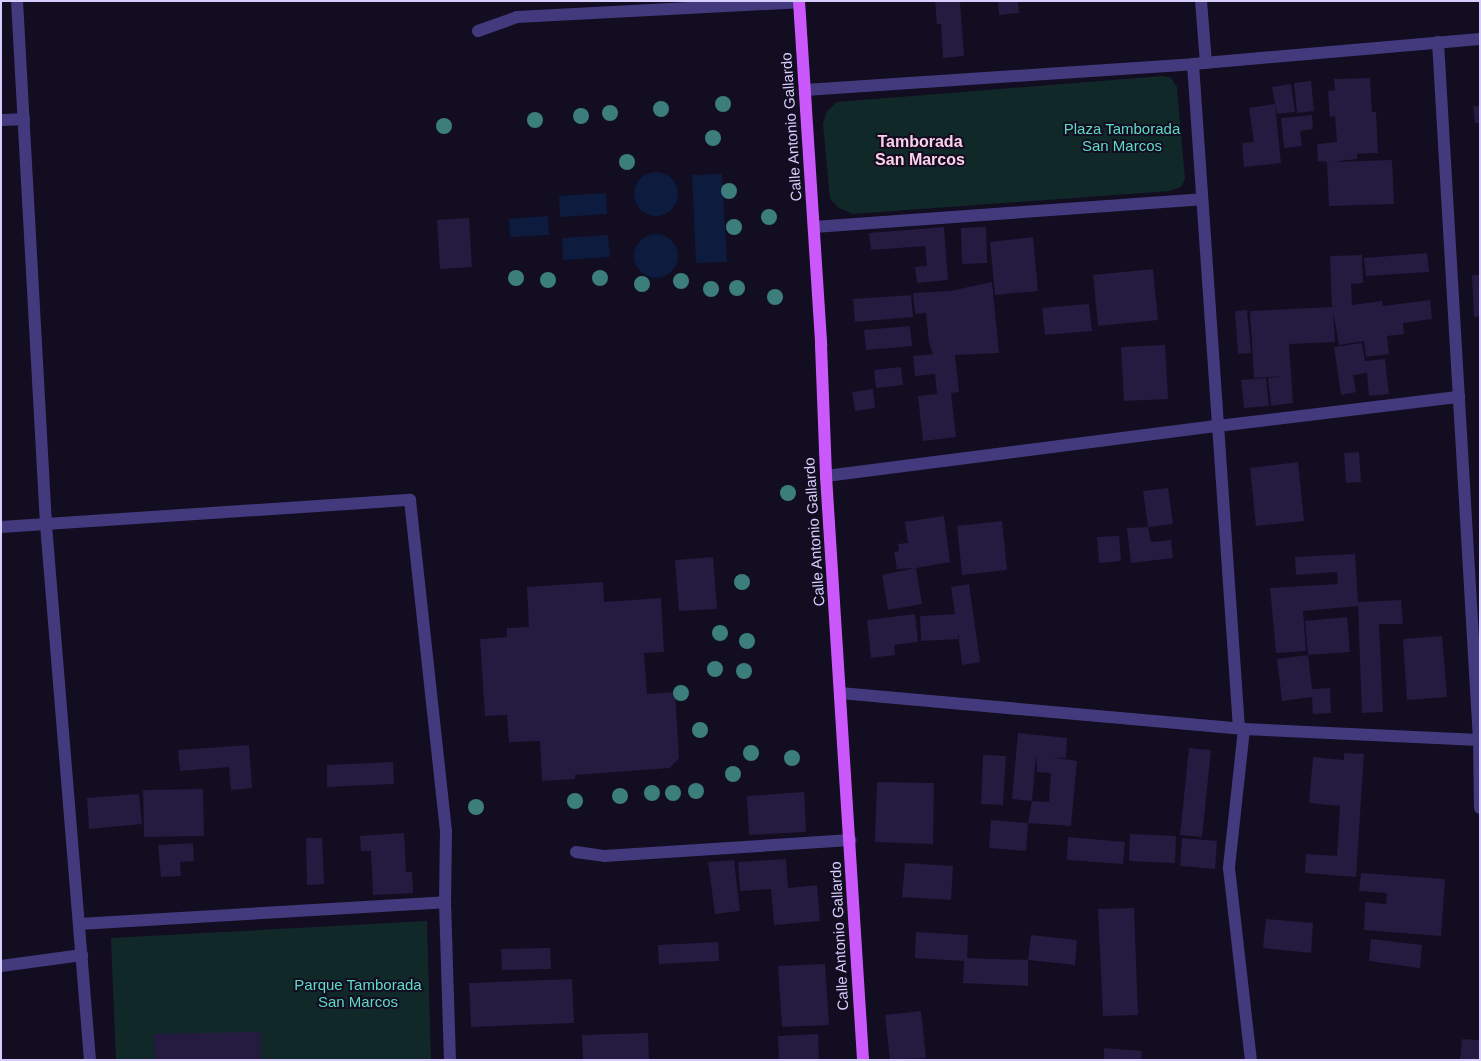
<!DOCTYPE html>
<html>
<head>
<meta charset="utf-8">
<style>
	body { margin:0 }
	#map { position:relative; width:1481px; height:1061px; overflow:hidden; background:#120d20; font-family:Arial,sans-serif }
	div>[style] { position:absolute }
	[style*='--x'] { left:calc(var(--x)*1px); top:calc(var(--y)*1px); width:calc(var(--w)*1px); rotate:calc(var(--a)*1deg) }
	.green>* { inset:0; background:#112829 }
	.water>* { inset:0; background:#0d1b3f }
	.round { border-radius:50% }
	.building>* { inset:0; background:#251a40 }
	.minor>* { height:12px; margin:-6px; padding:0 6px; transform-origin:6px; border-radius:6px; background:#423a7d }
	.major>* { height:12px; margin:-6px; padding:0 6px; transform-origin:6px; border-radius:6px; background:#cb58fa }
	.trees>* { width:16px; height:16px; margin:-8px; border-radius:50%; background:#3b7e7b }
	span { translate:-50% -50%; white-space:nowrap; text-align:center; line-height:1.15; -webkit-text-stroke:4px #120d20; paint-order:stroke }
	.street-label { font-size:15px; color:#d7cefd }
	.park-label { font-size:15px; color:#5ddbc6 }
	.neighbourhood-label { font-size:16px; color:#fdd0e9; font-weight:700 }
	.frame { position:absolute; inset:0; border:2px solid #d7cefd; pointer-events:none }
</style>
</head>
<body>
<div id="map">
	<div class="green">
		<div style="clip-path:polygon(1163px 76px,1171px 78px,1177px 87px,1185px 179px,1181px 187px,1170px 191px,853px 214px,839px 208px,830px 199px,823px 124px,827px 111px,837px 102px)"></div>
		<div style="clip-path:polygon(427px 921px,431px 1060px,116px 1060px,111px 938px)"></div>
	</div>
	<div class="water">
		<div class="round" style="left:634px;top:172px;width:44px;height:44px"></div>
		<div style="clip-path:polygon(722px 174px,727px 262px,696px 263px,692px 175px)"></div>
		<div style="clip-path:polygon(606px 193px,607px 214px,560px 217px,559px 196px)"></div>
		<div style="clip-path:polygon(548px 216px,549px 235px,510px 237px,509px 219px)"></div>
		<div class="round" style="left:634px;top:234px;width:44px;height:44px"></div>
		<div style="clip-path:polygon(608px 235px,610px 257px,563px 260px,562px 238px)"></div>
	</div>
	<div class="building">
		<div style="clip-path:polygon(935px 1px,960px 1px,964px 56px,943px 58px,941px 24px,937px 24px)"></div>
		<div style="clip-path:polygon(998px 1px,1018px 1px,1019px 13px,999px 15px)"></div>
		<div style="clip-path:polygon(1370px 78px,1372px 112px,1376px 112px,1378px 153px,1357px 154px,1357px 159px,1331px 162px,1392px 160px,1394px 204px,1329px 206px,1327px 162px,1318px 161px,1317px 144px,1337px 142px,1335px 116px,1330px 117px,1328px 91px,1335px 90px,1334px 79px)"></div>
		<div style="clip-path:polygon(1311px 81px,1314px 111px,1297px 113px,1294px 83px)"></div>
		<div style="clip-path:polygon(1291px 84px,1295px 112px,1277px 114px,1272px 87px)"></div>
		<div style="clip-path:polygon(1275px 104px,1281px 163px,1244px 167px,1242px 143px,1254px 142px,1249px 108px)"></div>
		<div style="clip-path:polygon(1473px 106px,1480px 106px,1480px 123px,1475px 123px)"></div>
		<div style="clip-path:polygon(1312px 115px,1313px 129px,1300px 131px,1302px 146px,1284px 148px,1281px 118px)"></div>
		<div style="clip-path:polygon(469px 218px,472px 267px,440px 269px,437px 220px)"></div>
		<div style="clip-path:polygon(944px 227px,948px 280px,917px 283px,915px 267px,927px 266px,925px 246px,871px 250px,869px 233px)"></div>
		<div style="clip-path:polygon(986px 227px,987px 263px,962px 264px,961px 228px)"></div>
		<div style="clip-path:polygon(1033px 237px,1038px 291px,995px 295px,990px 242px)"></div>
		<div style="clip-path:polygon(1427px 253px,1429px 272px,1366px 276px,1364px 258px)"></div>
		<div style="clip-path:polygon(1362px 255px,1363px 283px,1351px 284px,1352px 305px,1382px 301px,1383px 306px,1430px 300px,1432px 319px,1403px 323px,1404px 334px,1387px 336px,1389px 354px,1366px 357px,1364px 341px,1339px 345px,1333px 311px,1335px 342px,1289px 344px,1293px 403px,1271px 406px,1268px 378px,1285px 376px,1254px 378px,1250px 311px,1332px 307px,1330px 256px)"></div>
		<div style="clip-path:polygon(1153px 269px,1158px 320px,1098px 326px,1093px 275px)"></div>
		<div style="clip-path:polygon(1472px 275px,1480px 275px,1480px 316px,1474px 317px)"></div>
		<div style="clip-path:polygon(992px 282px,999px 353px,955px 355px,959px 392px,951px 393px,956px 437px,923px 441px,918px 396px,937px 394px,935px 374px,915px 376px,913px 356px,933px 354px,929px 343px,926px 313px,915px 314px,913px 293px,950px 291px)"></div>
		<div style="clip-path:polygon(911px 295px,913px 317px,855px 322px,853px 299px)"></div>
		<div style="clip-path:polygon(1089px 304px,1092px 331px,1045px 335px,1042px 308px)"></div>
		<div style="clip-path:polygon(1247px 310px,1251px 353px,1238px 354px,1235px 311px)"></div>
		<div style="clip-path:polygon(910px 326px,912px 346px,866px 350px,864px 330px)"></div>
		<div style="clip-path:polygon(1362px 343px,1365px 361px,1385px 359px,1389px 394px,1369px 396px,1367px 373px,1353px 375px,1356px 392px,1341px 395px,1334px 347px)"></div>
		<div style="clip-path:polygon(1165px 345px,1168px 399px,1124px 401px,1121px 347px)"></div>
		<div style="clip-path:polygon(901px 367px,903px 385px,876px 388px,874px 370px)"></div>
		<div style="clip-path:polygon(1266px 378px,1269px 406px,1244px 408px,1241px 380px)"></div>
		<div style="clip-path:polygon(873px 389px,875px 408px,855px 411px,852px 392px)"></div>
		<div style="clip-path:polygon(1359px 452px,1361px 482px,1346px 483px,1344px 453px)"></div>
		<div style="clip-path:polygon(1298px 462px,1304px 521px,1256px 526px,1250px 468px)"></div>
		<div style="clip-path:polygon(1168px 488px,1173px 524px,1148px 527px,1143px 491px)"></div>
		<div style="clip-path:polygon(944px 516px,950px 562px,916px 568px,922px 604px,888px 610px,882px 575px,916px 568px,897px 569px,894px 552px,899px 551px,898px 544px,908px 543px,905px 522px)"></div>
		<div style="clip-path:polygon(1002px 521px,1007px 570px,962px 575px,957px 526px)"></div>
		<div style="clip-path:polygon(1148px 527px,1151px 542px,1171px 540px,1173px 558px,1131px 563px,1127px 528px)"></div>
		<div style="clip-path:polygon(1119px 536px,1121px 561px,1099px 563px,1097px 537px)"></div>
		<div style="clip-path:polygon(1355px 554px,1358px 602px,1401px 600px,1403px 624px,1379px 624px,1383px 712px,1362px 713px,1358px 606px,1303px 611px,1306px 651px,1276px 653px,1270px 588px,1338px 584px,1337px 572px,1296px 575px,1295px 557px)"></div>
		<div style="clip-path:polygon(713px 557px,717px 609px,679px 611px,675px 560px)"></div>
		<div style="clip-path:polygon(603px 582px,604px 602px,661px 598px,664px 652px,644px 653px,647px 694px,675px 692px,679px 758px,670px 768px,575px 775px,575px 779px,542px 781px,540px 741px,509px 742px,507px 715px,485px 716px,480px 639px,507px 637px,507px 628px,529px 627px,527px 587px)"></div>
		<div style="clip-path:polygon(969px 584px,980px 662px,962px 665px,958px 632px,958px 639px,921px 641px,920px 616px,955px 614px,951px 587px)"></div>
		<div style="clip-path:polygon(915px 614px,918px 642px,894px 645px,895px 655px,871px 658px,867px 620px)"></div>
		<div style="clip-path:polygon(1347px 617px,1350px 652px,1308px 655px,1305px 621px)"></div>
		<div style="clip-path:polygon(1442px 636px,1447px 697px,1407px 700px,1403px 639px)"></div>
		<div style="clip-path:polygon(1308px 655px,1312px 689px,1330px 688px,1331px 713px,1313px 714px,1312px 697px,1282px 701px,1277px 659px)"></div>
		<div style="clip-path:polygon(1018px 733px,1067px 738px,1066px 758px,1051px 757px,1077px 761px,1071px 826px,1028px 823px,1032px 801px,1049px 802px,1051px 773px,1037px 772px,1036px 755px,1032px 801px,1012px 799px)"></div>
		<div style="clip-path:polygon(249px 745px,252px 788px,231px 790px,229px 767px,180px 771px,178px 750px)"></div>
		<div style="clip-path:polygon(1189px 748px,1211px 750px,1202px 837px,1180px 835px)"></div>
		<div style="clip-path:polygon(1344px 753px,1364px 754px,1356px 877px,1305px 873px,1306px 854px,1337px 856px,1340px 806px,1309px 803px,1313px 757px,1344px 760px)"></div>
		<div style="clip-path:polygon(983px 755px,1006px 756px,1003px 805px,981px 804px)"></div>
		<div style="clip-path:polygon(393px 762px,394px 784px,327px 787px,327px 765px)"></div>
		<div style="clip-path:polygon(877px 782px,934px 783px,933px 844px,875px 842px)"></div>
		<div style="clip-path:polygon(203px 789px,204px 836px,144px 837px,143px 790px)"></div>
		<div style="clip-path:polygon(804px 792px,806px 832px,749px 835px,747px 796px)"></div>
		<div style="clip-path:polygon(139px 794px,142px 824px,89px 829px,87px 798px)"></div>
		<div style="clip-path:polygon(991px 820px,1028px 823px,1026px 851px,989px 848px)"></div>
		<div style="clip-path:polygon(404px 833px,406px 872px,412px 872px,413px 893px,373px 895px,371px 851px,361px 851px,360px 836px)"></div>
		<div style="clip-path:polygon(1130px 834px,1176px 836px,1175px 863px,1129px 861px)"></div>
		<div style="clip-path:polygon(1068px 837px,1125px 842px,1123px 864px,1067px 860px)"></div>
		<div style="clip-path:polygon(306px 838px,322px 838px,324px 884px,307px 885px)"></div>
		<div style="clip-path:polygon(1182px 838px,1217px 841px,1215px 869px,1180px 866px)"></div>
		<div style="clip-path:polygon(193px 843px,194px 861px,180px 862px,181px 876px,161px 877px,158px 845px)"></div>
		<div style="clip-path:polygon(786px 859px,788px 888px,817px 885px,820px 921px,774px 925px,771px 889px,740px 891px,738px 862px)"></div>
		<div style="clip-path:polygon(734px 860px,740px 911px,715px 914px,708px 862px)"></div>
		<div style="clip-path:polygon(905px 863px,953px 866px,951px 900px,902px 897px)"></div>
		<div style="clip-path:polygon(1361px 873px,1445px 879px,1441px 936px,1364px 930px,1365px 902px,1386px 904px,1387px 893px,1359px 891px)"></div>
		<div style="clip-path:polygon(1134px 908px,1138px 1015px,1103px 1016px,1098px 909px)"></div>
		<div style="clip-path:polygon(1266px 919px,1313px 923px,1311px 953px,1263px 948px)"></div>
		<div style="clip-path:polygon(916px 932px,968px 935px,967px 958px,1028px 960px,1028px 986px,963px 983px,964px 961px,915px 958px)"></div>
		<div style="clip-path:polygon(1031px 935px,1077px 940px,1075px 965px,1028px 960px)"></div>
		<div style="clip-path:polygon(1371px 939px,1422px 945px,1420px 968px,1369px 961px)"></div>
		<div style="clip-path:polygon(718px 942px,719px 961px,659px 964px,658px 945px)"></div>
		<div style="clip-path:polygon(550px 948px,551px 969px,502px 970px,501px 949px)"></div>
		<div style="clip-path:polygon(825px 964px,829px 1025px,782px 1027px,778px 966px)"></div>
		<div style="clip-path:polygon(572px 979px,574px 1023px,471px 1027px,469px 983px)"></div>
		<div style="clip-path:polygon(921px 1011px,926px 1058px,890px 1060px,885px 1015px)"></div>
		<div style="clip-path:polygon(261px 1032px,261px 1060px,155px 1060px,154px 1034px)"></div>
		<div style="clip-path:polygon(648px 1033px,649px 1060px,583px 1060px,582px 1035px)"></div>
		<div style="clip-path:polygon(818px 1034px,819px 1060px,779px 1060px,778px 1036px)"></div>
		<div style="clip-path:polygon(1462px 1039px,1480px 1040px,1480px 1060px,1460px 1060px)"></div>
		<div style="clip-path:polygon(1104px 1048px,1142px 1051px,1141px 1060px,1104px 1060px)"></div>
	</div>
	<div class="minor">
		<div style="--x:17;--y:1;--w:525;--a:86.83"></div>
		<div style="--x:46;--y:525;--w:537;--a:85.3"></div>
		<div style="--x:1201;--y:1;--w:62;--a:85.4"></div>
		<div style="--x:478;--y:31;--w:41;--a:-19.7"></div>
		<div style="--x:517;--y:17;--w:282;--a:-3"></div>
		<div style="--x:1438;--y:42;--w:699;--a:86.64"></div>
		<div style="--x:1479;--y:740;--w:68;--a:89.2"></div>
		<div style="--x:1193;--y:64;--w:666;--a:86.04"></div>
		<div style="--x:805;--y:90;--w:389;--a:-3.8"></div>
		<div style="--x:1193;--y:64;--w:288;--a:-5"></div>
		<div style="--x:1;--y:120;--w:23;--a:-2"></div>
		<div style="--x:814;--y:227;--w:389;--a:-4.1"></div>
		<div style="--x:826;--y:476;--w:395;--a:-7.3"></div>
		<div style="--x:1218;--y:426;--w:243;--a:-6.9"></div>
		<div style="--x:1;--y:527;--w:410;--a:-3.8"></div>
		<div style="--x:410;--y:500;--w:333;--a:83.8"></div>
		<div style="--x:446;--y:831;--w:71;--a:90.8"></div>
		<div style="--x:445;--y:902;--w:158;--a:88.2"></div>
		<div style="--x:840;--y:693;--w:406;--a:5.1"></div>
		<div style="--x:1244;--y:729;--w:235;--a:2.7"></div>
		<div style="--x:1244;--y:729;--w:140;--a:96.2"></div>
		<div style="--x:1229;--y:868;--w:193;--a:83.5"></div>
		<div style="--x:576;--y:852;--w:28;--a:8"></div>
		<div style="--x:604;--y:856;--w:247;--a:-3.7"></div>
		<div style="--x:79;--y:924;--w:367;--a:-3.4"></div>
		<div style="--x:1;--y:966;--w:82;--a:-7.7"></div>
	</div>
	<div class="major">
		<div style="--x:799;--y:1;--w:345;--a:86.3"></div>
		<div style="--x:821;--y:345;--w:131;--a:87.8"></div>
		<div style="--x:826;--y:476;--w:585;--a:86.37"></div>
	</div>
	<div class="trees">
		<div style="left:723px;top:104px"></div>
		<div style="left:661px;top:109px"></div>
		<div style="left:610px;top:113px"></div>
		<div style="left:581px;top:116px"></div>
		<div style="left:535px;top:120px"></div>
		<div style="left:444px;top:126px"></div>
		<div style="left:713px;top:138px"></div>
		<div style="left:627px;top:162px"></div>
		<div style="left:729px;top:191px"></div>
		<div style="left:769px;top:217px"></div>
		<div style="left:734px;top:227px"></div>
		<div style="left:516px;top:278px"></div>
		<div style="left:600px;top:278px"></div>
		<div style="left:548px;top:280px"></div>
		<div style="left:681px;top:281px"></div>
		<div style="left:642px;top:284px"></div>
		<div style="left:737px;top:288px"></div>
		<div style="left:711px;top:289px"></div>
		<div style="left:775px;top:297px"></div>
		<div style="left:788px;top:493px"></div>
		<div style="left:742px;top:582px"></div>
		<div style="left:720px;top:633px"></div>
		<div style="left:747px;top:641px"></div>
		<div style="left:715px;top:669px"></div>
		<div style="left:744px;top:671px"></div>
		<div style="left:681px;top:693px"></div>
		<div style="left:700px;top:730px"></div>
		<div style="left:751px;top:753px"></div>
		<div style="left:792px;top:758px"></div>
		<div style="left:733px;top:774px"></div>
		<div style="left:696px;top:791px"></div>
		<div style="left:652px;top:793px"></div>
		<div style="left:673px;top:793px"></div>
		<div style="left:620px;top:796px"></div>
		<div style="left:575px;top:801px"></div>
		<div style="left:476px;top:807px"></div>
	</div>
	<div class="street-label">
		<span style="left:791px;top:127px;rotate:-94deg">Calle Antonio Gallardo</span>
		<span style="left:814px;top:532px;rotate:-94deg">Calle Antonio Gallardo</span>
		<span style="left:839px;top:936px;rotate:-93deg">Calle Antonio Gallardo</span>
	</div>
	<div class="park-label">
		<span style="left:1122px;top:137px">Plaza Tamborada<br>San Marcos</span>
		<span style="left:358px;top:993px">Parque Tamborada<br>San Marcos</span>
	</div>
	<div class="neighbourhood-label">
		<span style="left:920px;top:151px">Tamborada<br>San Marcos</span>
	</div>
	<div class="frame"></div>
</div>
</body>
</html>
